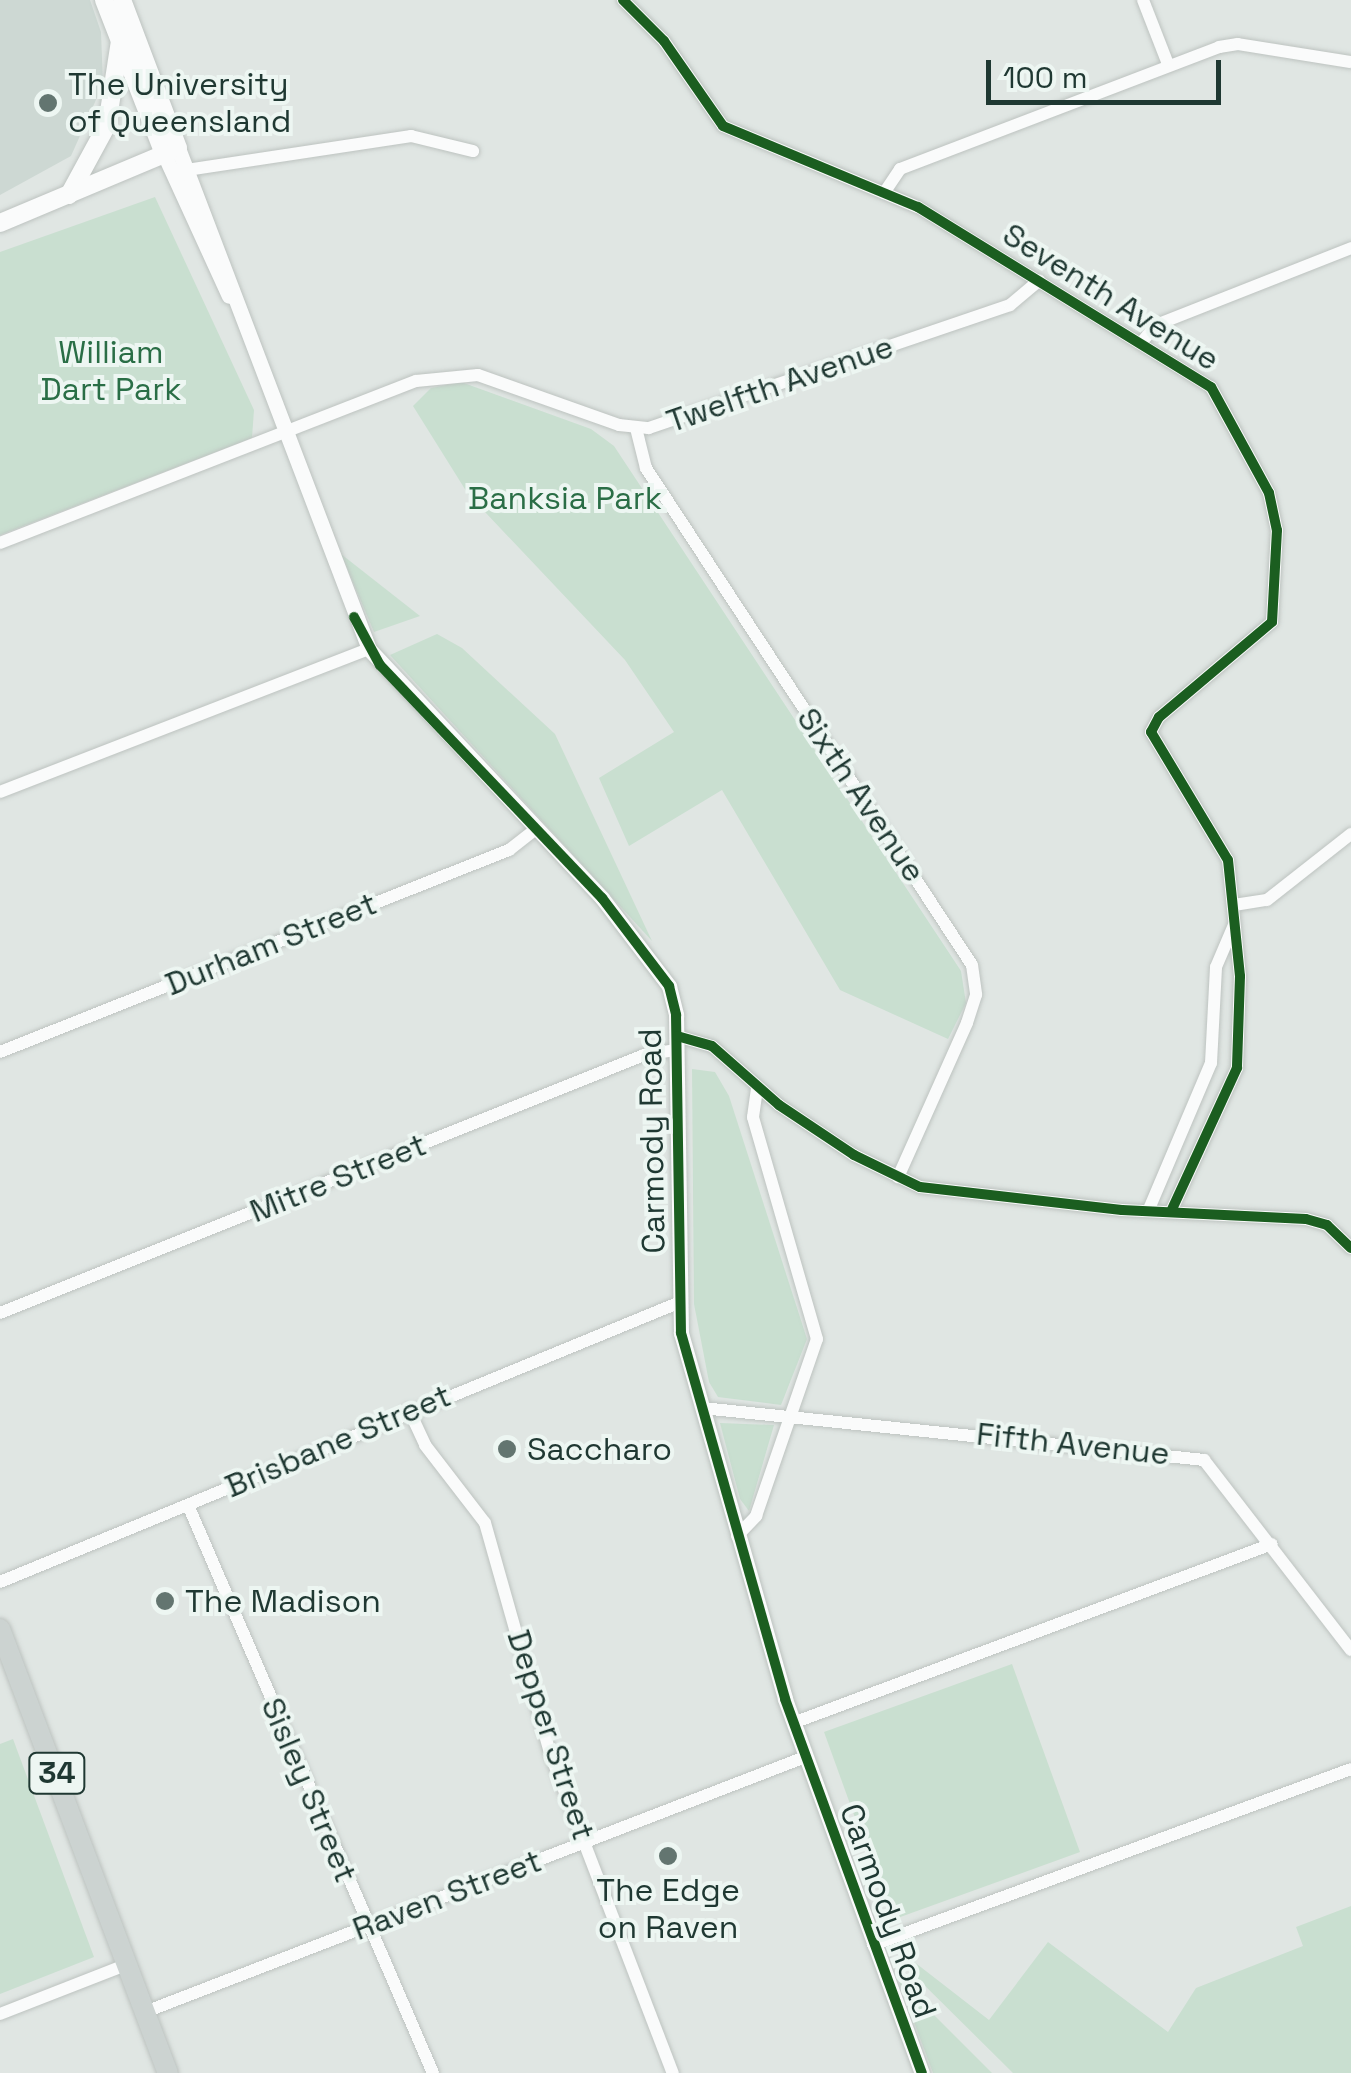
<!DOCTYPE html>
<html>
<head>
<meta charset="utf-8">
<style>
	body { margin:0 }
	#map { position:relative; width:1351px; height:2073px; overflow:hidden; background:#e0e6e3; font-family:"Space Grotesk",sans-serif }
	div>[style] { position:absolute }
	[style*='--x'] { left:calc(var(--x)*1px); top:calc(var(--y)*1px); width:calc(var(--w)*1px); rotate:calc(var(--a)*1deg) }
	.built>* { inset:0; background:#cdd8d3 }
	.green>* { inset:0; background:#c9dfd0 }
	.roads { filter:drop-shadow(0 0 2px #bdc3c0) drop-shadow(0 0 2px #bdc3c0) }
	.minor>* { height:12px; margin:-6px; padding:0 6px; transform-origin:6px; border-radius:6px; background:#fafbfb }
	.tertiary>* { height:15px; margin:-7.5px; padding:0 7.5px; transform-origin:7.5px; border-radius:7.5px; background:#fafbfb }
	.secondary>* { height:18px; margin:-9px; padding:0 9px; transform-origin:9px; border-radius:9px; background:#fafbfb }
	.primary>* { height:20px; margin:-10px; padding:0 10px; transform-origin:10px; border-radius:10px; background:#ccd3d1 }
	.cycleway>* { height:10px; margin:-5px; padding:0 5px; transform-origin:5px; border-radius:5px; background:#1b5e20 }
	.dots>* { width:28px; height:28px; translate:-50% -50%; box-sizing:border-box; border:5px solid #edf6f2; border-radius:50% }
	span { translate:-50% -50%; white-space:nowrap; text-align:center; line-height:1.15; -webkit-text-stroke:8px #edf6f2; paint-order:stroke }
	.shield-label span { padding:2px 8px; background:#edf6f2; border:2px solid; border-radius:8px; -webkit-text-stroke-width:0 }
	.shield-label { font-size:30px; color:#1f3832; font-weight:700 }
	.poi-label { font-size:32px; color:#1f3832 }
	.left { translate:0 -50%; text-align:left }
	.street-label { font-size:32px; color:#1f3832 }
	.park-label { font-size:32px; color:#2a6e46 }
	.scale { position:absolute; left:986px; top:60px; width:235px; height:45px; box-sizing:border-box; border:5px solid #1f3832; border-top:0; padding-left:12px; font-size:30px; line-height:35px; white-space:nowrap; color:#1f3832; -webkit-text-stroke:8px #edf6f2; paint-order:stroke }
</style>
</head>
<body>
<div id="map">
	<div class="built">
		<div style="clip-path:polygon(0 0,90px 0,101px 32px,103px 84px,71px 156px,0 195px)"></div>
	</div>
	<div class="green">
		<div style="clip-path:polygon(155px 197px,254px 410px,252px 438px,0 535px,0 252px)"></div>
		<div style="clip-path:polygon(461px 382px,591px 429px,614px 446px,961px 971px,966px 1003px,948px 1039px,840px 990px,722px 790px,629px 846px,599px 778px,674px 732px,625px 660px,468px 494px,413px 406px,431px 388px)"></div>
		<div style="clip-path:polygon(341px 554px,420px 616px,374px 632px)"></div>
		<div style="clip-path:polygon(437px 634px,462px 648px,555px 734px,652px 941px,390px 655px)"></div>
		<div style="clip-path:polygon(692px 1069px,715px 1072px,729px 1096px,807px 1339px,781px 1405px,718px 1397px,709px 1382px,694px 1304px)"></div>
		<div style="clip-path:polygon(720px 1423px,774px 1425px,749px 1511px,740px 1499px)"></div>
		<div style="clip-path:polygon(1012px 1664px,1080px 1852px,892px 1920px,824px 1732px)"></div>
		<div style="clip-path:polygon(13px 1739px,94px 1957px,0 1994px,0 1744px)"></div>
		<div style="clip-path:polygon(1351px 1906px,1351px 2073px,1013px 2073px,907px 1968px,913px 1961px,989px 2020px,1048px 1942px,1168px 2032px,1196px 1988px,1303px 1946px,1296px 1927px)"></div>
		<div style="clip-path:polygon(898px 1979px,992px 2073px,933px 2073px)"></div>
	</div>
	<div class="roads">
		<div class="minor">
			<div style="--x:623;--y:0;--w:58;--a:45"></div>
			<div style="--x:664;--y:41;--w:103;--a:55.2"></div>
			<div style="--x:723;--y:126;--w:211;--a:22.6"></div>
			<div style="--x:918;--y:207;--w:344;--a:31.6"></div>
			<div style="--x:1211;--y:387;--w:121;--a:61.3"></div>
			<div style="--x:1269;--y:493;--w:38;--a:78"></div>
			<div style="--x:1277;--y:530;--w:92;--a:93.1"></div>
			<div style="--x:1272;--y:622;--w:148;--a:139.9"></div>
			<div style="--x:1159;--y:717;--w:17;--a:118"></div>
			<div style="--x:1151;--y:732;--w:149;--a:59"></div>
			<div style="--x:1228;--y:860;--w:117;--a:84.1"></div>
			<div style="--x:1240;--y:976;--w:92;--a:91.9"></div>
			<div style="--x:1237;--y:1068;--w:155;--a:114.7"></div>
			<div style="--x:1143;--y:0;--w:69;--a:68.7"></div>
			<div style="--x:180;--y:171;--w:234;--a:-8.6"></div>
			<div style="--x:411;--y:136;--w:64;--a:13.6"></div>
			<div style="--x:884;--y:193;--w:29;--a:-56"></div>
			<div style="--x:900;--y:169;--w:342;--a:-20.9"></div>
			<div style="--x:1219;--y:47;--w:19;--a:-9"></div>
			<div style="--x:1238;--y:44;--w:114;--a:9.1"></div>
			<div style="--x:1141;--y:343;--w:23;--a:-50"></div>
			<div style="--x:1156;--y:325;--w:210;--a:-21.5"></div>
			<div style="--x:636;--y:428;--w:41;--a:76"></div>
			<div style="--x:646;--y:468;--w:594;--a:56.74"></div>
			<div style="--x:972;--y:965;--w:30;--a:82"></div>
			<div style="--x:976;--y:995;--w:29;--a:108"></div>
			<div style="--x:967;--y:1023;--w:169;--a:114.1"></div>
			<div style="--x:0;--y:543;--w:446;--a:-21.3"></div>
			<div style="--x:416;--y:381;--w:62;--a:-5.5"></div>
			<div style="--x:478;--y:375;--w:150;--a:19.5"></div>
			<div style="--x:619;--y:425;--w:30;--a:6"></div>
			<div style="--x:649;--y:428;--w:381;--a:-18.8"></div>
			<div style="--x:1010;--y:305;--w:38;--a:-40"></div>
			<div style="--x:0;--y:792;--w:396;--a:-21.2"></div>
			<div style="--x:1234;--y:905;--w:33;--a:-9"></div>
			<div style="--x:1267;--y:900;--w:107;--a:-38.2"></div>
			<div style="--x:677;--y:1036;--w:36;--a:16"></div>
			<div style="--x:712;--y:1046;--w:89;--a:41.4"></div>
			<div style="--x:779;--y:1105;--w:90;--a:33.7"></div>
			<div style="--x:854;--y:1155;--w:73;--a:25.9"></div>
			<div style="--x:920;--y:1187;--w:203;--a:6.5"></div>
			<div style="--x:1122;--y:1210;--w:184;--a:2.8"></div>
			<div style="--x:1306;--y:1219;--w:22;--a:16"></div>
			<div style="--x:1327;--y:1225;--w:33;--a:44"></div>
			<div style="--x:0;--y:1052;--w:548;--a:-21.65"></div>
			<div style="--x:509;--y:850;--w:36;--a:-38"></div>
			<div style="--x:1149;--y:1209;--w:159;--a:-67"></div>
			<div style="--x:1211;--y:1063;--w:96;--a:-87"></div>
			<div style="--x:1216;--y:967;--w:46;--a:-66.8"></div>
			<div style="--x:0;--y:1313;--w:694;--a:-21.83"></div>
			<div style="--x:644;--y:1055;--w:33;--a:-9"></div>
			<div style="--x:702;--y:1408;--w:505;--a:5.91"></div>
			<div style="--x:1204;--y:1460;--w:240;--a:52.3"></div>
			<div style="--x:409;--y:1410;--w:38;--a:65"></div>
			<div style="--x:425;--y:1445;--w:98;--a:52.4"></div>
			<div style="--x:485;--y:1523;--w:242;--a:74.2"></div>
			<div style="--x:551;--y:1756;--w:340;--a:69"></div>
			<div style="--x:188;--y:1505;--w:619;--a:66.67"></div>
			<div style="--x:737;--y:1536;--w:28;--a:-46"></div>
			<div style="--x:756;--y:1516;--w:187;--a:-71"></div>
			<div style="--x:817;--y:1339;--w:231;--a:-106.1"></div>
			<div style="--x:753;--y:1117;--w:30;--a:-82"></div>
			<div style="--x:0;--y:1582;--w:733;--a:-22.37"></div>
			<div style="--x:793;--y:1723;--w:511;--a:-20.49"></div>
			<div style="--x:873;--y:1945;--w:509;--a:-20.21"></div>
			<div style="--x:145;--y:2012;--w:708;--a:-21.12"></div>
			<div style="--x:0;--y:2014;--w:135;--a:-21.3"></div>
		</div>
		<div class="tertiary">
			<div style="--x:178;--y:148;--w:536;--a:69.13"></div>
			<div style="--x:369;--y:649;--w:341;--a:46.9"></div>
			<div style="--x:602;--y:898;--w:111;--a:52.7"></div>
			<div style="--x:669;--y:986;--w:30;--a:76"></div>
			<div style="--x:676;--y:1015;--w:318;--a:89.1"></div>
			<div style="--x:681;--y:1333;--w:380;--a:74.1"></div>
			<div style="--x:785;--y:1699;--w:398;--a:69.9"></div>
			<div style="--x:164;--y:154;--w:156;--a:65.4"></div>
		</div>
		<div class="secondary">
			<div style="--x:104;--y:0;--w:165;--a:68.7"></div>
			<div style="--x:69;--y:195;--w:80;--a:-61.5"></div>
			<div style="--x:107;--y:125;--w:85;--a:-81.2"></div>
			<div style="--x:0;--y:223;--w:193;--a:-22.8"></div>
			<div style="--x:178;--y:148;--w:158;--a:-110.7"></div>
		</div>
		<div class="primary">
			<div style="--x:0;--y:1629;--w:475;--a:69.3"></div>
		</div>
	</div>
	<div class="cycleway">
		<div style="--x:623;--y:0;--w:58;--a:45"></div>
		<div style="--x:664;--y:41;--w:103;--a:55.2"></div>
		<div style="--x:723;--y:126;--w:211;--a:22.6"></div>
		<div style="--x:918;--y:207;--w:344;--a:31.6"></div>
		<div style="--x:1211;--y:387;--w:121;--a:61.3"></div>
		<div style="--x:1269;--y:493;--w:38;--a:78"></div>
		<div style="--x:1277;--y:530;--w:92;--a:93.1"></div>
		<div style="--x:1272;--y:622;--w:148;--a:139.9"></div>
		<div style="--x:1159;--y:717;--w:17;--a:118"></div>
		<div style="--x:1151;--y:732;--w:149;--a:59"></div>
		<div style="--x:1228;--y:860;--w:117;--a:84.1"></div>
		<div style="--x:1240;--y:976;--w:92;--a:91.9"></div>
		<div style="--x:1237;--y:1068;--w:155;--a:114.7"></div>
		<div style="--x:354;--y:617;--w:55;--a:61.6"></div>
		<div style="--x:380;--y:665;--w:322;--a:46.4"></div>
		<div style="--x:602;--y:898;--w:111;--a:52.7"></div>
		<div style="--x:669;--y:986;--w:30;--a:76"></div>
		<div style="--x:676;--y:1015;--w:318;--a:89.1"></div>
		<div style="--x:681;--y:1333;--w:380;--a:74.1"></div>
		<div style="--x:785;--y:1699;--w:398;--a:69.9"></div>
		<div style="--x:677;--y:1036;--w:36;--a:16"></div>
		<div style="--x:712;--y:1046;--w:89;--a:41.4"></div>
		<div style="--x:779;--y:1105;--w:90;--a:33.7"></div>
		<div style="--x:854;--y:1155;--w:73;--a:25.9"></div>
		<div style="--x:920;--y:1187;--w:203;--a:6.5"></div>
		<div style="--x:1122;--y:1210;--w:184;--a:2.8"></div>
		<div style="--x:1306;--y:1219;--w:22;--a:16"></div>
		<div style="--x:1327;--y:1225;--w:33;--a:44"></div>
	</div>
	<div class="dots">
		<div style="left:48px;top:103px;background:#637570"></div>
		<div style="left:507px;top:1449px;background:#637570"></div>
		<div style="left:165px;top:1601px;background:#637570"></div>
		<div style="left:668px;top:1856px;background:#637570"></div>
	</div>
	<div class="shield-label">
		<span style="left:57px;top:1773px">34</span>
	</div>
	<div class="poi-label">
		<span class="left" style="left:68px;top:103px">The University<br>of Queensland</span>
		<span class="left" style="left:527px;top:1449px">Saccharo</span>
		<span class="left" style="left:185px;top:1601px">The Madison</span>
		<span style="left:668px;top:1909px">The Edge<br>on Raven</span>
	</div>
	<div class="street-label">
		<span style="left:1111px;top:297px;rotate:32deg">Seventh Avenue</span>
		<span style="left:780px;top:384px;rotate:-19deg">Twelfth Avenue</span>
		<span style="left:861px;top:795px;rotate:56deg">Sixth Avenue</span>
		<span style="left:271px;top:944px;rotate:-22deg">Durham Street</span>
		<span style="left:652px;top:1141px;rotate:-91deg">Carmody Road</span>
		<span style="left:338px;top:1178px;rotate:-22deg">Mitre Street</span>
		<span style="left:338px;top:1441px;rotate:-23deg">Brisbane Street</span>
		<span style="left:1073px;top:1444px;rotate:6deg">Fifth Avenue</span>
		<span style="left:551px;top:1735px;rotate:72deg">Depper Street</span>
		<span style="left:309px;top:1790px;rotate:67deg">Sisley Street</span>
		<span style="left:447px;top:1895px;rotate:-21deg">Raven Street</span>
		<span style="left:888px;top:1911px;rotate:70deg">Carmody Road</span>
	</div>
	<div class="park-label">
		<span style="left:111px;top:371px">William<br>Dart Park</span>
		<span style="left:565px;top:498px">Banksia Park</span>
	</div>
	<div class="scale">100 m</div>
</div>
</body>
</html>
